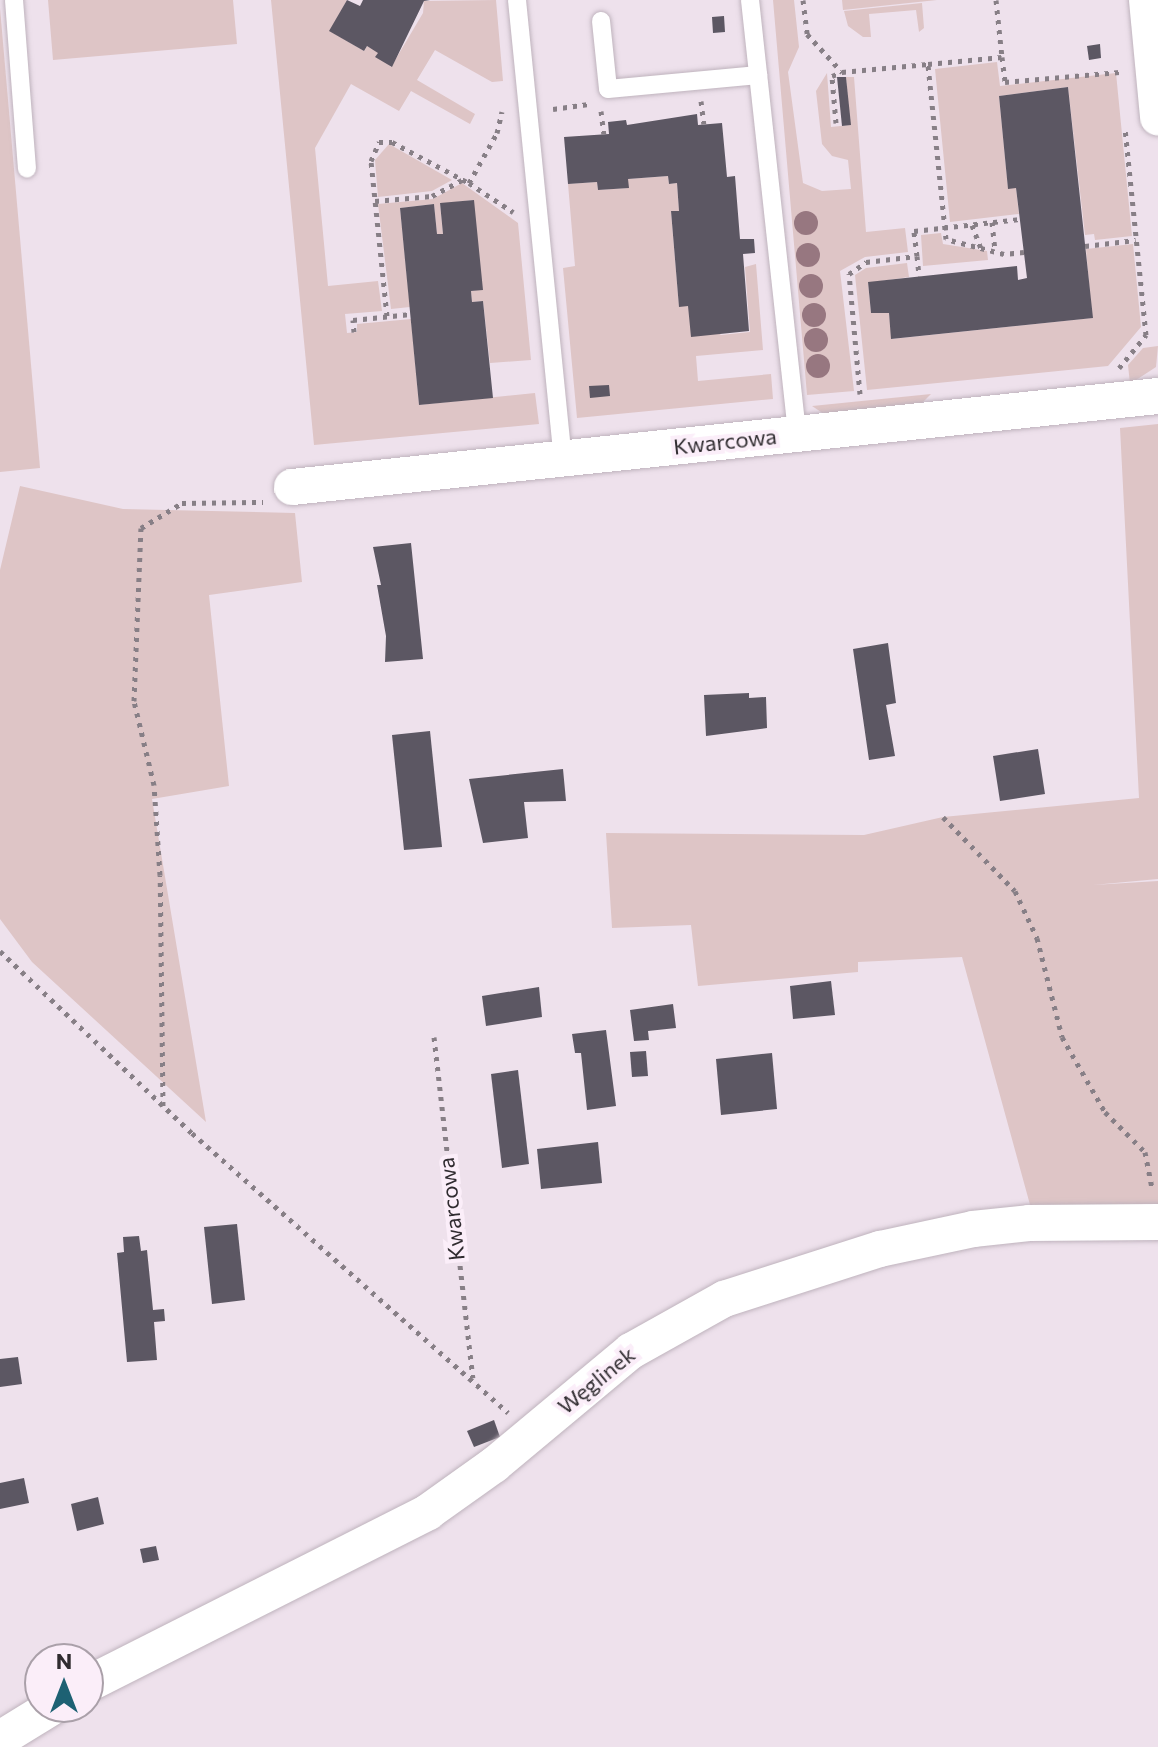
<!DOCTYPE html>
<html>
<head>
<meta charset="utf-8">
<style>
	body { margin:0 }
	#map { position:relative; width:1158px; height:1747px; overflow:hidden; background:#eee1ec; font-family:Commissioner,sans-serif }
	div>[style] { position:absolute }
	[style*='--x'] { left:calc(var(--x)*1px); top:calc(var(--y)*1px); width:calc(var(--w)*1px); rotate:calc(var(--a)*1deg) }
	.green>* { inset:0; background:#dec5c6 }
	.building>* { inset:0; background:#5c5763 }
	.path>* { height:5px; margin-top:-2.5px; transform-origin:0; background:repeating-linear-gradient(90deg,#877f86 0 4px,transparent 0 10px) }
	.roads { filter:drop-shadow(0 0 2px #bfb3bd) drop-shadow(0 0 2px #bfb3bd) }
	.service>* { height:18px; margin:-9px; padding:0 9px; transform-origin:9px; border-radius:9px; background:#fff }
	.minor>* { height:36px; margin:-18px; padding:0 18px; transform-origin:18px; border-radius:18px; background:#fff }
	.trees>* { width:24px; height:24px; margin:-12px; border-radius:50%; background:#977780 }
	span { translate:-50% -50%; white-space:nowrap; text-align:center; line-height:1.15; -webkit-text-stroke:8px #fbeef9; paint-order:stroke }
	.street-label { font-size:22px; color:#302c30 }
	.north { position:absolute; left:24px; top:1643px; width:80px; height:80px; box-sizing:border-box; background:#fbeef9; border:2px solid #aaa0a9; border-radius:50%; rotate:0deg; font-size:22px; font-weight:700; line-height:32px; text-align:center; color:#302c30 }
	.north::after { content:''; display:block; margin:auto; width:28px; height:36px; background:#1d6173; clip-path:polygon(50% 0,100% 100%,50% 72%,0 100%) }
</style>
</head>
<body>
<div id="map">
	<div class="green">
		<div style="clip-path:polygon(48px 0,233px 0,237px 44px,53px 60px)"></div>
		<div style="clip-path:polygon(271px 0,347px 0,330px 31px,364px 51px,367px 46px,378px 52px,391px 67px,423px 13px,424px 1px,496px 0,503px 81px,492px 82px,435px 50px,417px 80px,475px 114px,470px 124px,411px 91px,399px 111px,351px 84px,315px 148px,328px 286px,378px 281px,382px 311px,345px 314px,347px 333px,357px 332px,357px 324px,411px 319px,419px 405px,535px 393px,539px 424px,314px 445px)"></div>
		<div style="clip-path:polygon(773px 0,794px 0,799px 47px,788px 72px,803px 183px,822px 191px,851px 189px,848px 160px,832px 156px,822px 144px,816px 91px,827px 73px,831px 127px,850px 125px,846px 77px,854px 77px,866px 232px,905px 228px,908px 252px,865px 257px,840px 271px,854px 391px,807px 395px)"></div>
		<div style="clip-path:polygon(842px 0,937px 0,843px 10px)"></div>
		<div style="clip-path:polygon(922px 3px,924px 28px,919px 32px,916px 10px,869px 14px,871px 37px,863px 37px,848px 26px,844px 11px)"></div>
		<div style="clip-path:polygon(0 8px,40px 468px,0 472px)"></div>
		<div style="clip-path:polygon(997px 62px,1000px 86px,1116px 73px,1132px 236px,1095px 240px,1094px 234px,1085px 235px,1068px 87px,999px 96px,1008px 188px,1016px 188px,1019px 214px,950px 222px,935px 69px)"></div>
		<div style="clip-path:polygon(389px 144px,452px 180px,432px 191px,378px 197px,375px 160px)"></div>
		<div style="clip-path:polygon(668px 176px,669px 184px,677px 183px,679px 211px,671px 212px,679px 306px,688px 306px,721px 335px,750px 332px,745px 267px,756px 264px,763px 350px,696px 356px,698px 381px,771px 374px,773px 399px,577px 418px,563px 268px,575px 266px,568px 184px,597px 182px,598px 190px,628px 188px,628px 179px)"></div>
		<div style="clip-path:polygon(462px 183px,518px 223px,531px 360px,490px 363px,483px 301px,472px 302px,471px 291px,482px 289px,473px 200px,440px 204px,443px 234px,437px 234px,434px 204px,400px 208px,410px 307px,391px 309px,378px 204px,433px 199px)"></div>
		<div style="clip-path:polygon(941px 233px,943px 244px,987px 251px,988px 260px,923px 266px,921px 235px)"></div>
		<div style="clip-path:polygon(1133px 244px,1141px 327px,1108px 366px,867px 390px,855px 275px,866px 268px,907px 263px,909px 277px,868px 283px,871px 313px,889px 313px,892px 339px,1092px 318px,1086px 249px)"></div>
		<div style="clip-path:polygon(1158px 346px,1156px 367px,1130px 384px,1128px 365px,1143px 348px)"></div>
		<div style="clip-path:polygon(931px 394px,919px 406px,824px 414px,812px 406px)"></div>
		<div style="clip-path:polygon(1158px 424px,1158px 879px,1093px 885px,1158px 881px,1158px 1214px,1032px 1212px,962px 957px,858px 962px,858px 972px,698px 986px,691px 925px,612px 928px,606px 833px,864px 835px,943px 817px,1139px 798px,1120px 428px)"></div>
		<div style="clip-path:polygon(20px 486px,123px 509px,295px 513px,302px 582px,209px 595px,229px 786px,152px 799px,206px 1122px,32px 962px,0 919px,0 570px)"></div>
	</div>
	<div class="building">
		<div style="clip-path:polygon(347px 0,360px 6px,363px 0,430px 0,424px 1px,392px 67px,375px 57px,378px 53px,367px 46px,364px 51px,329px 31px)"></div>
		<div style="clip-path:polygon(724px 16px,725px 32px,713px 33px,712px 17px)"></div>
		<div style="clip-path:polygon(1100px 44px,1101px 58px,1089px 60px,1087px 46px)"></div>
		<div style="clip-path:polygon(837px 77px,846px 77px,851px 125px,842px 126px)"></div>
		<div style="clip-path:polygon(1068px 87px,1093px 318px,891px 339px,889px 313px,871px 313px,868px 282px,1017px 266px,1018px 280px,1027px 278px,1016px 188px,1008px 189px,999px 96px)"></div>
		<div style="clip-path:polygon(697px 114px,698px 125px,722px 123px,727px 177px,735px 176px,740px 239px,754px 239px,755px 253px,743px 254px,749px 331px,691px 337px,688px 306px,679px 307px,671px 211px,679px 211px,677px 183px,669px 184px,668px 176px,628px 179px,629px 188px,598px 190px,597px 182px,568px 184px,564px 137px,609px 134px,608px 122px,626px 120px,627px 125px)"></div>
		<div style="clip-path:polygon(474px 200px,483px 290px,471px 291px,472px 302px,483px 301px,493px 398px,419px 405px,400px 208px,434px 204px,437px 234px,443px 234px,440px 203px)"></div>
		<div style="clip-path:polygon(609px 385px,610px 396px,590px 398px,589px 386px)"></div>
		<div style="clip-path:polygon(411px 543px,423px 659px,385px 662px,386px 636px,377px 585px,381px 585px,373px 547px)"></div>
		<div style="clip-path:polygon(888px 643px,896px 703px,886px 705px,895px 756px,869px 760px,853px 649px)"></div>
		<div style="clip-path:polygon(749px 693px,749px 698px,766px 697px,767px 728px,706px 736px,704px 695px)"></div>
		<div style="clip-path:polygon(430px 731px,442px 847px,404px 850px,392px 735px)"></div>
		<div style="clip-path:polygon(1038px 749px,1045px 794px,1000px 801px,993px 756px)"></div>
		<div style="clip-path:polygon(563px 769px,566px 801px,524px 802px,528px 838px,483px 843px,469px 779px)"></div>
		<div style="clip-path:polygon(831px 981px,835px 1015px,793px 1019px,790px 986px)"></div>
		<div style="clip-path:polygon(539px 987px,542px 1017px,486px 1026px,482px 996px)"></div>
		<div style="clip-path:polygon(673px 1004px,676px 1028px,648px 1031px,649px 1040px,634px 1041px,630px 1010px)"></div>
		<div style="clip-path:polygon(606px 1030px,616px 1106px,587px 1110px,581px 1053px,575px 1053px,572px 1034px)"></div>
		<div style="clip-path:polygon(646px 1051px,648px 1076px,632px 1077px,630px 1052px)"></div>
		<div style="clip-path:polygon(772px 1053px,777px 1109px,721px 1115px,716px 1059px)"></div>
		<div style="clip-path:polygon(518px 1070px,529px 1164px,502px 1168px,491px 1074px)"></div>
		<div style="clip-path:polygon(598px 1142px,602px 1183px,541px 1189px,537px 1149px)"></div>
		<div style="clip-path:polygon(237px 1224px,245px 1300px,212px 1304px,204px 1227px)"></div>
		<div style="clip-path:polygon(139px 1236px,141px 1251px,147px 1250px,153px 1310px,164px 1309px,165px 1321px,154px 1322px,157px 1360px,127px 1362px,117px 1253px,124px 1252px,123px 1237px)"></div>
		<div style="clip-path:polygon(18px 1357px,22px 1384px,0 1387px,0 1359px)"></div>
		<div style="clip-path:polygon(494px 1420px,500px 1437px,474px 1447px,467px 1431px)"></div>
		<div style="clip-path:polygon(24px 1478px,29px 1503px,0 1509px,0 1483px)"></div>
		<div style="clip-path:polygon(98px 1497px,104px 1524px,77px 1531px,71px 1504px)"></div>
		<div style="clip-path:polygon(156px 1546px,159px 1560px,143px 1563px,140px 1549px)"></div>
	</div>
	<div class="path">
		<div style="--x:803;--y:0;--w:34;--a:83"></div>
		<div style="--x:807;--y:34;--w:52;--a:47.4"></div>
		<div style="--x:842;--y:72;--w:86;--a:-5.3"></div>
		<div style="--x:996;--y:0;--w:57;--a:84"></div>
		<div style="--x:701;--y:101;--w:23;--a:83"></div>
		<div style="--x:553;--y:109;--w:36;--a:-8"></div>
		<div style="--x:601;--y:111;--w:23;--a:83"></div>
		<div style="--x:836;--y:123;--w:47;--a:-94.9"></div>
		<div style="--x:832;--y:76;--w:11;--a:-22"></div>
		<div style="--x:469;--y:183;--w:53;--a:33.4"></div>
		<div style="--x:375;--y:201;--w:57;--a:-5"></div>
		<div style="--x:432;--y:196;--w:34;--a:-28"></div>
		<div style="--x:992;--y:222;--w:29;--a:84"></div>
		<div style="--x:972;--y:225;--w:25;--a:69"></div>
		<div style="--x:1085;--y:246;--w:51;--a:-6.7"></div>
		<div style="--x:1024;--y:252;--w:20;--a:174"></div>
		<div style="--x:1004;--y:254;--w:60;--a:-165.5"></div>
		<div style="--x:946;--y:239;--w:176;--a:-95.9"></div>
		<div style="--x:928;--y:64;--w:74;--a:-5.4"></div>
		<div style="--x:1002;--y:57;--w:25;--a:83"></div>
		<div style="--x:1005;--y:82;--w:115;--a:-5"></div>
		<div style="--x:917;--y:256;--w:20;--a:84"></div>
		<div style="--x:387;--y:316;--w:156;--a:-95.9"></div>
		<div style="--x:371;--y:161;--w:21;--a:-67"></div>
		<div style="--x:379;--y:142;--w:13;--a:0"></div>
		<div style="--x:392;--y:142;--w:87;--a:28"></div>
		<div style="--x:469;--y:183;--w:57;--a:-60.8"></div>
		<div style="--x:497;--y:133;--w:22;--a:-77"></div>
		<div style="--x:354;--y:332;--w:12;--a:-95"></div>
		<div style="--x:353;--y:320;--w:58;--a:-5.9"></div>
		<div style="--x:1119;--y:368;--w:43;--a:-50.7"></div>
		<div style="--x:1146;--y:335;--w:208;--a:-95.8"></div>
		<div style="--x:860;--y:394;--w:121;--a:-95.2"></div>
		<div style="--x:849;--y:274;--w:21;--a:-35"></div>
		<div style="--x:866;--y:262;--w:51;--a:-6.7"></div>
		<div style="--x:917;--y:256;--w:25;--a:-97"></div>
		<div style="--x:914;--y:231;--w:107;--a:-6.5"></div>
		<div style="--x:943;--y:817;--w:103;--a:45.8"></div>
		<div style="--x:1015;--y:891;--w:52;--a:64.9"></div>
		<div style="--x:1037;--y:938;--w:102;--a:75.8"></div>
		<div style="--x:1062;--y:1037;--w:86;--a:60.2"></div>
		<div style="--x:1105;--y:1112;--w:57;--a:45"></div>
		<div style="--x:1145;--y:1152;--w:38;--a:79"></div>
		<div style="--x:0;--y:951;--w:265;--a:43.5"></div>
		<div style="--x:192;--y:1133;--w:422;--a:41.5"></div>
		<div style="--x:434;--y:1037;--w:343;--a:83.5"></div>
		<div style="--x:163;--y:1106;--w:231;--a:-90.7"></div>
		<div style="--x:160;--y:875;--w:90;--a:-93.8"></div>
		<div style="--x:154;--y:785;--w:86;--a:-103.4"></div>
		<div style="--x:134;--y:701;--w:173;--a:-87.7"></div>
		<div style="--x:141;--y:528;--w:48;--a:-31.4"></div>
		<div style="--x:182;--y:503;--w:81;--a:-0.7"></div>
	</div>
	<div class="roads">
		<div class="service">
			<div style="--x:14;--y:0;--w:169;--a:85.6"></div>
			<div style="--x:517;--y:0;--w:459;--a:84.3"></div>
			<div style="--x:750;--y:0;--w:437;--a:83.8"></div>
			<div style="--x:601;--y:21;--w:68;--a:84.1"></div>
			<div style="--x:608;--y:89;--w:151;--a:-5.3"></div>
		</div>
		<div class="minor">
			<div style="--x:1147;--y:0;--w:118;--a:84.6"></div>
			<div style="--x:292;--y:487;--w:871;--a:-6"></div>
			<div style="--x:88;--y:1684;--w:381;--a:-26.8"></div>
			<div style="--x:428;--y:1512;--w:81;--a:-35.5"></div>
			<div style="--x:494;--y:1465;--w:178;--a:-39.8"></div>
			<div style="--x:631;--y:1351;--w:107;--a:-29.2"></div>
			<div style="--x:724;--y:1299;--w:164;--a:-17.8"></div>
			<div style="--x:880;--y:1249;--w:95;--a:-12.1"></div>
			<div style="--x:973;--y:1229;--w:56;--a:-6.1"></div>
			<div style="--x:1029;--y:1223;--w:129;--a:-0.4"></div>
			<div style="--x:0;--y:1739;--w:61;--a:-31.6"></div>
		</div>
	</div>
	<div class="trees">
		<div style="left:806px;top:223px"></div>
		<div style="left:808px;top:255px"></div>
		<div style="left:811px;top:286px"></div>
		<div style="left:814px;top:315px"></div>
		<div style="left:816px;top:340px"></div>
		<div style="left:818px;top:366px"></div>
	</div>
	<div class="street-label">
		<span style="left:725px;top:441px;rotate:-6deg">Kwarcowa</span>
		<span style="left:451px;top:1209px;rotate:-96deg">Kwarcowa</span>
		<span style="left:596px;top:1380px;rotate:-39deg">Węglinek</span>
	</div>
	<div class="north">N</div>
</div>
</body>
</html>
